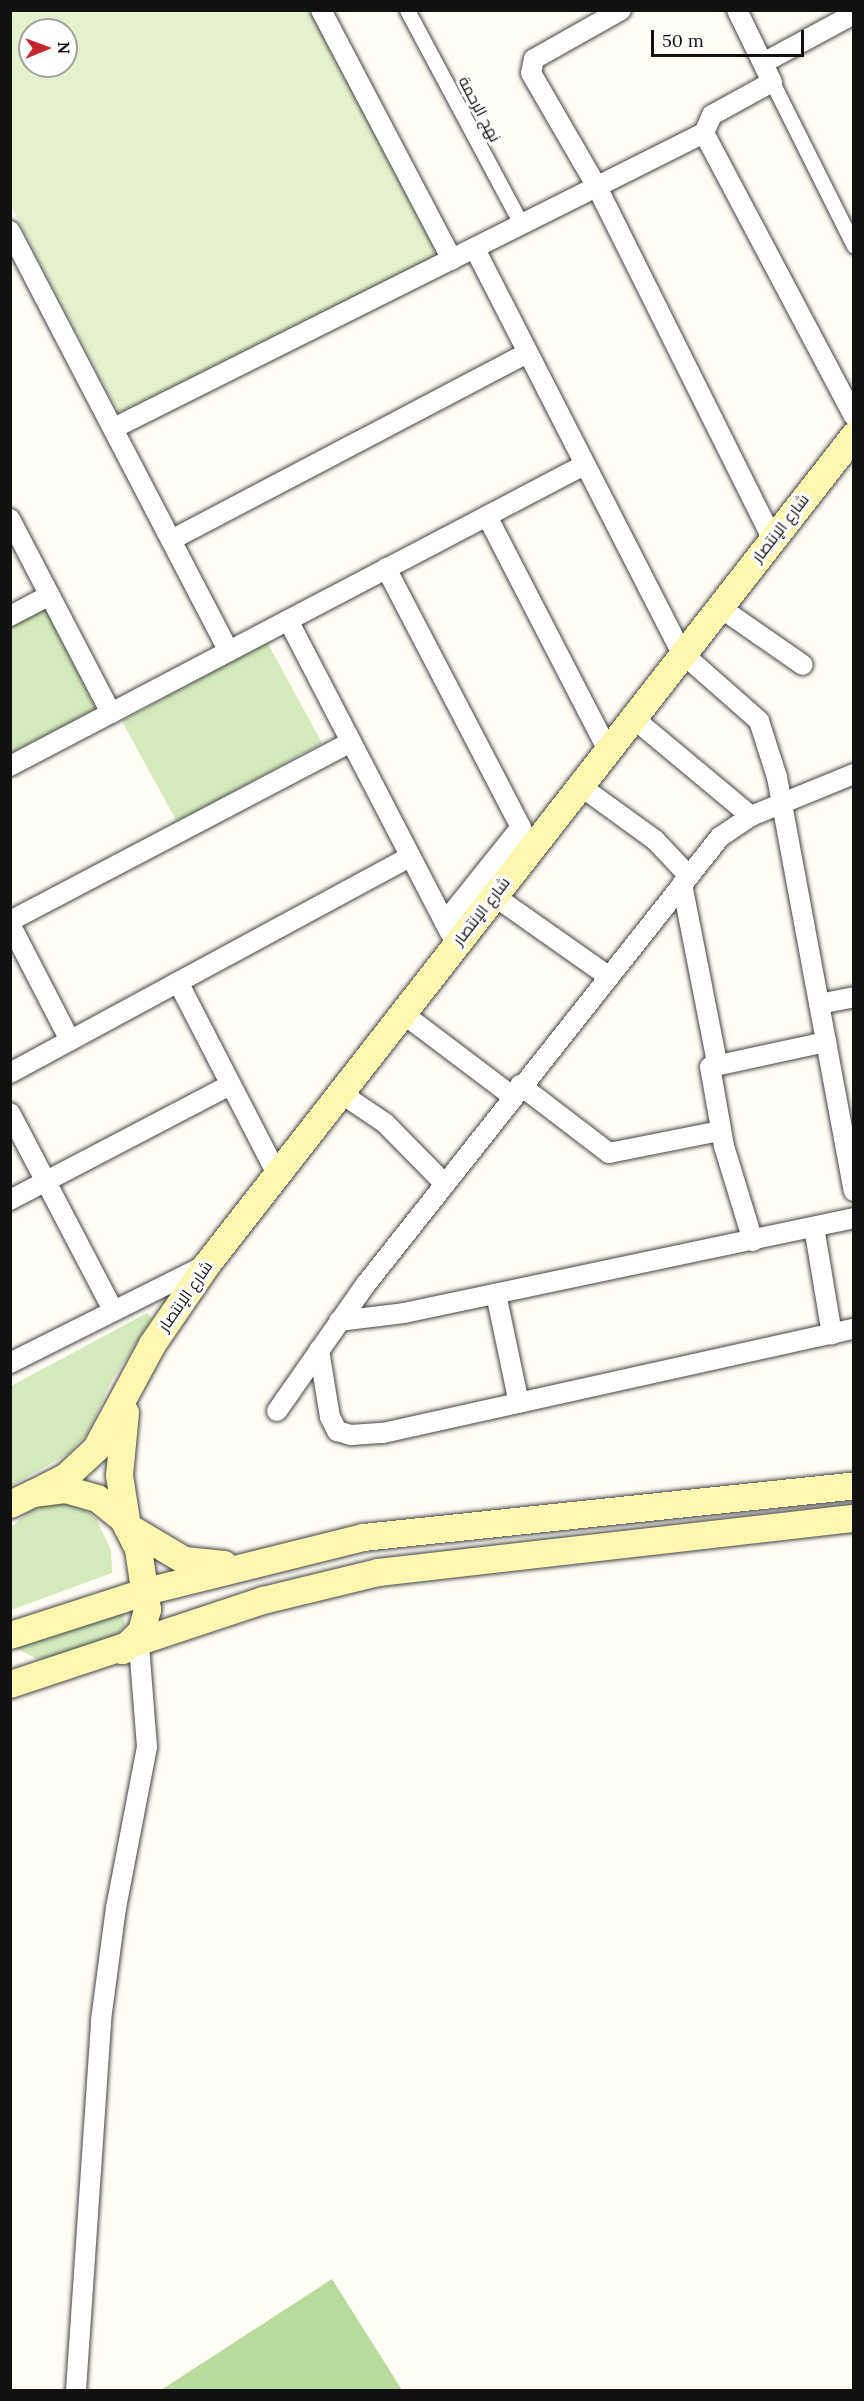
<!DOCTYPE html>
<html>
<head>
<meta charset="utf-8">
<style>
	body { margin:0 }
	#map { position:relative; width:864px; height:2401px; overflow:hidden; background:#fffdf5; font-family:Lora,Cairo,serif }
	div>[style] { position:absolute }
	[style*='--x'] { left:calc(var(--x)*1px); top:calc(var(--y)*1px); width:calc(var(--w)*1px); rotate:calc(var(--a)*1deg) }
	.green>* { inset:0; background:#d5ebbd }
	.forest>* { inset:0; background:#b9dc9c }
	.pitch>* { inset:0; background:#e6f2cf }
	.roads { filter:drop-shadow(0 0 2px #444) drop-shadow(0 0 2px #444) }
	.pedestrian>* { height:15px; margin:-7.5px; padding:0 7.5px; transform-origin:7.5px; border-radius:7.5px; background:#fff }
	.minor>* { height:20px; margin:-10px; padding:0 10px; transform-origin:10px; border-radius:10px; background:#fff }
	.secondary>* { height:27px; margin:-13.5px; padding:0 13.5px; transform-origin:13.5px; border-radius:13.5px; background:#fff6b0 }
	span { translate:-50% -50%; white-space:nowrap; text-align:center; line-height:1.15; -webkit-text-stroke:6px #fff; paint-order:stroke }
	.street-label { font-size:16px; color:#111 }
	.frame { position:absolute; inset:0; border:12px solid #111; pointer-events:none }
	.north { position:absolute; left:18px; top:18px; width:60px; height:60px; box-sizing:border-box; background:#fff; border:2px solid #a0a0a0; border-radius:50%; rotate:89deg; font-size:16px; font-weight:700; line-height:24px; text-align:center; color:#111 }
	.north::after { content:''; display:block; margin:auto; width:21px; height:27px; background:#c4262e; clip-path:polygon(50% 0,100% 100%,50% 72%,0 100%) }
	.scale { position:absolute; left:651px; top:30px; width:153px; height:27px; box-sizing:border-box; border:3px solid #111; border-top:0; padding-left:8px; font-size:18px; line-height:21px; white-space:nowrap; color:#111; -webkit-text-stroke:4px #fff; paint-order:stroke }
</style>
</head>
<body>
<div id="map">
	<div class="green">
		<div style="clip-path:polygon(45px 608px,96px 709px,11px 753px,11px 626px)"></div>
		<div style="clip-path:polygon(267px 642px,322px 743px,177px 822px,122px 721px)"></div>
		<div style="clip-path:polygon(147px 1313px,152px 1319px,111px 1382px,88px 1433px,68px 1454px,11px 1486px,11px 1386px)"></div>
		<div style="clip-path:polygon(61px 1502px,85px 1509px,96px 1519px,111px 1550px,112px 1573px,11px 1610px,10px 1528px,36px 1506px)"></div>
		<div style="clip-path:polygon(123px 1612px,125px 1626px,111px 1640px,45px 1663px,16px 1648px)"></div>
	</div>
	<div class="forest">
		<div style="clip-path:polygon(332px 2279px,402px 2390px,161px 2390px)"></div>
	</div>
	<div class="pitch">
		<div style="clip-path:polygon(evenodd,11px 11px,310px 11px,442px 256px,123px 421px,11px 206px,11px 11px,30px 30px,66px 30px,66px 66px,30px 66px,30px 30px)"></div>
	</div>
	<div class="roads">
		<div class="pedestrian">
			<div style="--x:407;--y:10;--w:244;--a:61.9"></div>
			<div style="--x:772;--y:82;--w:183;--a:63.4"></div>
		</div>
		<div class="minor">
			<div style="--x:321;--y:10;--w:282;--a:62.3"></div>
			<div style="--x:621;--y:10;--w:100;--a:150.6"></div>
			<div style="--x:534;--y:59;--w:14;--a:102"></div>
			<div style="--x:531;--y:73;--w:132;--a:59.9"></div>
			<div style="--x:597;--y:187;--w:392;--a:63.5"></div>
			<div style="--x:763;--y:63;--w:103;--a:-28.3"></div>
			<div style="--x:704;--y:133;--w:20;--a:-66"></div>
			<div style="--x:712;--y:115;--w:68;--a:-28.8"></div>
			<div style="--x:772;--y:82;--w:80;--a:-115.9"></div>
			<div style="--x:10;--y:231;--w:474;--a:62.5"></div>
			<div style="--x:475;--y:249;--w:454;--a:62.9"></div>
			<div style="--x:682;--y:653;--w:103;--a:41.4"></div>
			<div style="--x:759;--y:721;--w:59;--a:72.2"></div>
			<div style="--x:777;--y:777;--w:421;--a:79.5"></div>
			<div style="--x:114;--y:428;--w:660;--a:-26.57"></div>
			<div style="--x:704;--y:133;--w:320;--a:62.1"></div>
			<div style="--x:487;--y:516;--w:261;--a:62.7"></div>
			<div style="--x:10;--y:519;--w:219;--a:62.5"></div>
			<div style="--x:171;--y:540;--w:401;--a:-27.7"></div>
			<div style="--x:386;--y:568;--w:292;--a:62.5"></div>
			<div style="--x:521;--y:827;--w:122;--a:128.7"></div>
			<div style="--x:718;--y:606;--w:103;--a:34.8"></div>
			<div style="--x:10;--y:616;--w:45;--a:-27.7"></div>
			<div style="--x:288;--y:620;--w:352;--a:62.6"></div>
			<div style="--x:632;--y:717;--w:155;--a:39.8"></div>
			<div style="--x:10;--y:766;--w:648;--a:-27.67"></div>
			<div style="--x:579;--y:785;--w:94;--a:35.9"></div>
			<div style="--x:655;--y:840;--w:50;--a:46.6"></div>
			<div style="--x:682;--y:884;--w:182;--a:78.9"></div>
			<div style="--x:493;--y:895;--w:141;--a:35.2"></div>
			<div style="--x:10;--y:921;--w:385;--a:-27.7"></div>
			<div style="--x:10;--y:924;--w:131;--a:62.7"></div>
			<div style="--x:178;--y:982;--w:214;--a:62.7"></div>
			<div style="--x:819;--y:1004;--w:36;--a:-11"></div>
			<div style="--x:401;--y:1012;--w:139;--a:37.1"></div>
			<div style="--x:10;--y:1073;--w:455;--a:-28.4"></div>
			<div style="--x:520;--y:1085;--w:112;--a:37.4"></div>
			<div style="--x:609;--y:1153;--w:113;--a:-11.2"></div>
			<div style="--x:339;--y:1092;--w:55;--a:34"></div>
			<div style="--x:385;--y:1123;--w:84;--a:45.5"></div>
			<div style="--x:10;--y:1113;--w:222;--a:62.4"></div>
			<div style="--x:10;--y:1200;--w:248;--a:-27.6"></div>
			<div style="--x:814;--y:1227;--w:109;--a:80.5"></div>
			<div style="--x:753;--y:1241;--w:99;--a:-107"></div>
			<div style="--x:724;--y:1146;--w:80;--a:-100"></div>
			<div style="--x:710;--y:1067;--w:119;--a:-12.2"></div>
			<div style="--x:496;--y:1294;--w:111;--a:78.1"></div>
			<div style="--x:339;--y:1321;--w:65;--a:-7"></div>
			<div style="--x:404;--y:1313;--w:460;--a:-11.9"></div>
			<div style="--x:319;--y:1350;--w:68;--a:80.7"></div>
			<div style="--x:330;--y:1417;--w:16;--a:63"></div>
			<div style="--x:337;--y:1431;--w:15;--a:16"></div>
			<div style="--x:351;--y:1435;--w:32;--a:-4"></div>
			<div style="--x:383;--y:1433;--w:482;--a:-12.5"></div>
			<div style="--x:10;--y:1363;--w:217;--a:-26.6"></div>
			<div style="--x:277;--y:1411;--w:155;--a:-55"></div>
			<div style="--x:366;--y:1284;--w:570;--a:-51.62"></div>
			<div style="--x:720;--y:837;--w:37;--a:-34"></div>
			<div style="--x:751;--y:816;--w:111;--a:-22.2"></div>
			<div style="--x:76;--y:2390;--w:371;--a:-86.1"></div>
			<div style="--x:101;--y:2020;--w:113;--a:-82.4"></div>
			<div style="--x:116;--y:1908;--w:164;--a:-79.1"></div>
			<div style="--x:147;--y:1747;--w:102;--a:-94.5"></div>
		</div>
		<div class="secondary">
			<div style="--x:125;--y:1412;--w:63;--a:95.4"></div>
			<div style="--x:119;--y:1475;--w:52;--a:81.1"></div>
			<div style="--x:127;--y:1526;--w:66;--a:30.8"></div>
			<div style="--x:184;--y:1560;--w:40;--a:5.7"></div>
			<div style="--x:33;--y:1493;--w:37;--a:-27"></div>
			<div style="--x:66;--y:1476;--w:41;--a:-43"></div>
			<div style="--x:96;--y:1448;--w:118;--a:-61.7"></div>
			<div style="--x:152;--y:1344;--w:96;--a:-55.6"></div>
			<div style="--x:206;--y:1265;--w:1053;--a:-52.02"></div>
			<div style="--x:10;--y:1504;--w:25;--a:-26"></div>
			<div style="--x:33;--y:1493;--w:32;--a:-7"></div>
			<div style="--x:65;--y:1489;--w:33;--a:16"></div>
			<div style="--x:97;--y:1498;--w:33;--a:39"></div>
			<div style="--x:123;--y:1519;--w:34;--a:63"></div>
			<div style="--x:138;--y:1549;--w:61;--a:81.5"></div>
			<div style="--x:147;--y:1609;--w:23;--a:105"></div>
			<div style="--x:141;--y:1631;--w:27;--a:135"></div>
			<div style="--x:10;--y:1635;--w:143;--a:-17.9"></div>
			<div style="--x:146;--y:1591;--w:224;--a:-14"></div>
			<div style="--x:363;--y:1537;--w:494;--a:-6"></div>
			<div style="--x:10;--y:1684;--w:267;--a:-18.4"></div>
			<div style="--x:263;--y:1600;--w:118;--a:-13.7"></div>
			<div style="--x:378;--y:1572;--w:479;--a:-6.5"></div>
		</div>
	</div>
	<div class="street-label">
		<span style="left:480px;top:109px;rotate:62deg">نهج الرحمة</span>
		<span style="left:780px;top:528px;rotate:-52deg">شارع الإنتصار</span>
		<span style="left:481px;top:911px;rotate:-52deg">شارع الإنتصار</span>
		<span style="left:185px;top:1296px;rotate:-55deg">شارع الإنتصار</span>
	</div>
	<div class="frame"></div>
	<div class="north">N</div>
	<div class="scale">50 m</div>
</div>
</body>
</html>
